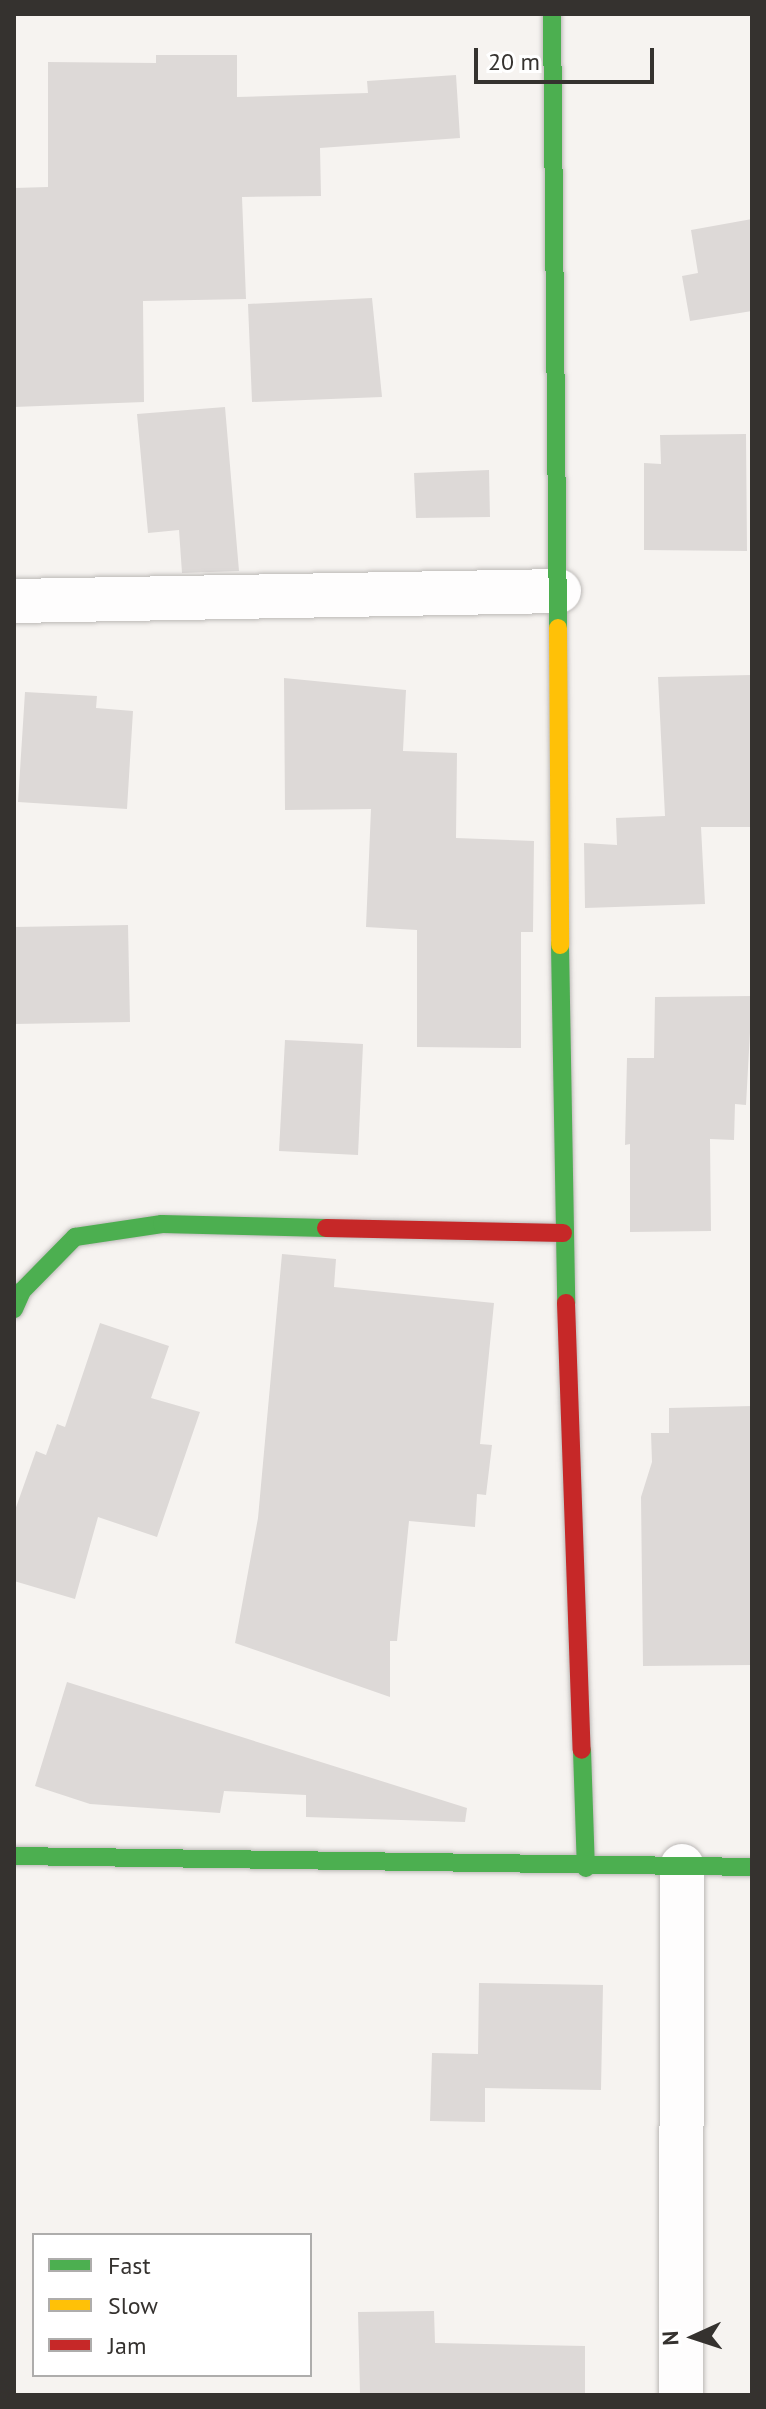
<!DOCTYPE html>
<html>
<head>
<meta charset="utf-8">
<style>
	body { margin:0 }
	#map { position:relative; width:766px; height:2409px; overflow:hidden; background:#f6f3f0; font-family:"PT Sans",sans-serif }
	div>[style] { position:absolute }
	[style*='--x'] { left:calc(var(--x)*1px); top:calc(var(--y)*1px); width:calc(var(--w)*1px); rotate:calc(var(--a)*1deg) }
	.building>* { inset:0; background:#ddd9d7 }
	.roads { filter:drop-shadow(0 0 2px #bcb9b7) drop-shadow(0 0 2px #bcb9b7) }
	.street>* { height:44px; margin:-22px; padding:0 22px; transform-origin:22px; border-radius:22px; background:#fefdfd }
	.fast>* { height:18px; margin:-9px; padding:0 9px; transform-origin:9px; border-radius:9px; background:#4caf50 }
	.slow>* { height:18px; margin:-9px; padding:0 9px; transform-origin:9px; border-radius:9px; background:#ffc107 }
	.jam>* { height:18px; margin:-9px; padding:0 9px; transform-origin:9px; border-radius:9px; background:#c62828 }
	span { translate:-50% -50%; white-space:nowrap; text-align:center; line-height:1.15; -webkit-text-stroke:6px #fff; paint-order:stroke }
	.frame { position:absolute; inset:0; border:16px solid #35322f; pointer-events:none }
	.legend { position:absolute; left:32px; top:2233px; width:280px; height:144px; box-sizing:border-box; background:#fff; border:2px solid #aeadac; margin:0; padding:10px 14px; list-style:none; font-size:24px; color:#35322f }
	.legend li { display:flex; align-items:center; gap:16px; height:40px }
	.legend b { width:40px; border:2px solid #aeadac }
	.north { position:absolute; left:654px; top:2297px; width:80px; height:80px; -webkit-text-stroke:6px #fff; paint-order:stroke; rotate:267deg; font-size:22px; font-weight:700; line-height:32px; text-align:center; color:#35322f }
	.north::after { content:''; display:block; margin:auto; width:28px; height:36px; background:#35322f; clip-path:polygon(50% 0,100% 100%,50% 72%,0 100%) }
	.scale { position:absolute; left:474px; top:48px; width:180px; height:36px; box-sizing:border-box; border:4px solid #35322f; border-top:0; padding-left:10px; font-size:24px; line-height:28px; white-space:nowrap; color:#35322f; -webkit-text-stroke:6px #fff; paint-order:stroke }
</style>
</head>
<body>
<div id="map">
	<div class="building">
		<div style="clip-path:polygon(156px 55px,237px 55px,237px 97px,368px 93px,367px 81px,456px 75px,460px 138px,320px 148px,321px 196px,242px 197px,246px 299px,143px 301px,144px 402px,14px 407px,14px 188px,48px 187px,48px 62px,156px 63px)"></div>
		<div style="clip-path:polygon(752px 219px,752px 311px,690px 321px,682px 276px,698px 273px,691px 230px)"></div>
		<div style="clip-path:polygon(372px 298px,382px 397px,252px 402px,248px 304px)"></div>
		<div style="clip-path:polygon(225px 407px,239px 571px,182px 573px,179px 530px,148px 533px,137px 414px)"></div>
		<div style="clip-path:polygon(746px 434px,747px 551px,644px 550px,644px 463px,661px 464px,660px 435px)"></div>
		<div style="clip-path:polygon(489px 470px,490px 517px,416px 518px,414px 473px)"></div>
		<div style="clip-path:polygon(751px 675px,752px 827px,701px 827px,705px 904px,585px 908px,584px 843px,617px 845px,616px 818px,665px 816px,658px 677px)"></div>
		<div style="clip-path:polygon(284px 678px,406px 690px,403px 751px,457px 753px,456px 838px,534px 841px,533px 932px,521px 932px,521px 1048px,417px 1047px,417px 930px,366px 927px,371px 809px,285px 810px)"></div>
		<div style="clip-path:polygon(25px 692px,97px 696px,96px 708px,133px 711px,127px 809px,18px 802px)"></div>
		<div style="clip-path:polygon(128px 925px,130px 1022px,14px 1024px,14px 927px)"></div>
		<div style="clip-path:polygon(752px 996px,746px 1105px,735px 1104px,734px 1140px,710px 1139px,711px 1231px,630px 1232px,630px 1144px,625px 1145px,627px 1058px,654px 1058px,655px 997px)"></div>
		<div style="clip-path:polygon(285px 1040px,363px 1044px,358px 1155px,279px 1151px)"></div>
		<div style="clip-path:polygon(282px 1254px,336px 1259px,334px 1287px,494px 1303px,480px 1444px,492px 1445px,486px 1495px,477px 1494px,475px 1527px,409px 1521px,397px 1641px,390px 1641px,390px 1697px,235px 1643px,258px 1518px)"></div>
		<div style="clip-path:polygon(100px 1323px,169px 1346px,151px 1398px,200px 1412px,157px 1537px,98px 1517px,75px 1599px,14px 1581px,14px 1513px,36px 1451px,46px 1455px,57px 1424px,65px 1427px)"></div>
		<div style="clip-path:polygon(752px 1406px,752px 1665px,643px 1666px,641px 1497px,652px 1462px,651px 1433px,669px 1433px,669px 1408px)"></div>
		<div style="clip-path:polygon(67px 1682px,467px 1808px,465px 1822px,306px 1817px,306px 1795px,224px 1791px,220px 1813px,90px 1804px,35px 1786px)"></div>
		<div style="clip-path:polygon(479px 1983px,603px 1985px,601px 2090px,485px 2088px,485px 2122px,430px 2121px,432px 2053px,478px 2054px)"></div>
		<div style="clip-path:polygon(434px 2311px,435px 2343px,585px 2346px,585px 2395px,360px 2395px,358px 2312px)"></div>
	</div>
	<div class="roads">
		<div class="street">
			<div style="--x:14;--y:601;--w:545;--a:-1.05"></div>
			<div style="--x:681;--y:2395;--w:529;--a:-89.89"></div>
		</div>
		<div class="fast">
			<div style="--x:552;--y:14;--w:614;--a:89.44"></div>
			<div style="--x:560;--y:945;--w:358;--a:89"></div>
			<div style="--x:14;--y:1309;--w:20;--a:-66"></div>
			<div style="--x:22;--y:1291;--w:76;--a:-45.5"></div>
			<div style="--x:75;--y:1237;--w:88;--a:-8.5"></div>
			<div style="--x:162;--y:1224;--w:164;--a:1.4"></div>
			<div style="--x:582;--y:1750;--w:118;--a:88.1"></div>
			<div style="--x:14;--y:1856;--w:738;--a:0.85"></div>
		</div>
		<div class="slow">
			<div style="--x:558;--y:628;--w:317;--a:89.6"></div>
		</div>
		<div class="jam">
			<div style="--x:326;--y:1228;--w:237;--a:1.2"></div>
			<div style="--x:566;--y:1303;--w:447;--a:88"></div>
		</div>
	</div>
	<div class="frame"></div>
	<ul class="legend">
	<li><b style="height:10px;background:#4caf50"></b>Fast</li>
	<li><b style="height:10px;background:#ffc107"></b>Slow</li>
	<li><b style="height:10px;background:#c62828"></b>Jam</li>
	</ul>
	<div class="north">N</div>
	<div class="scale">20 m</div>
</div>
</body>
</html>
